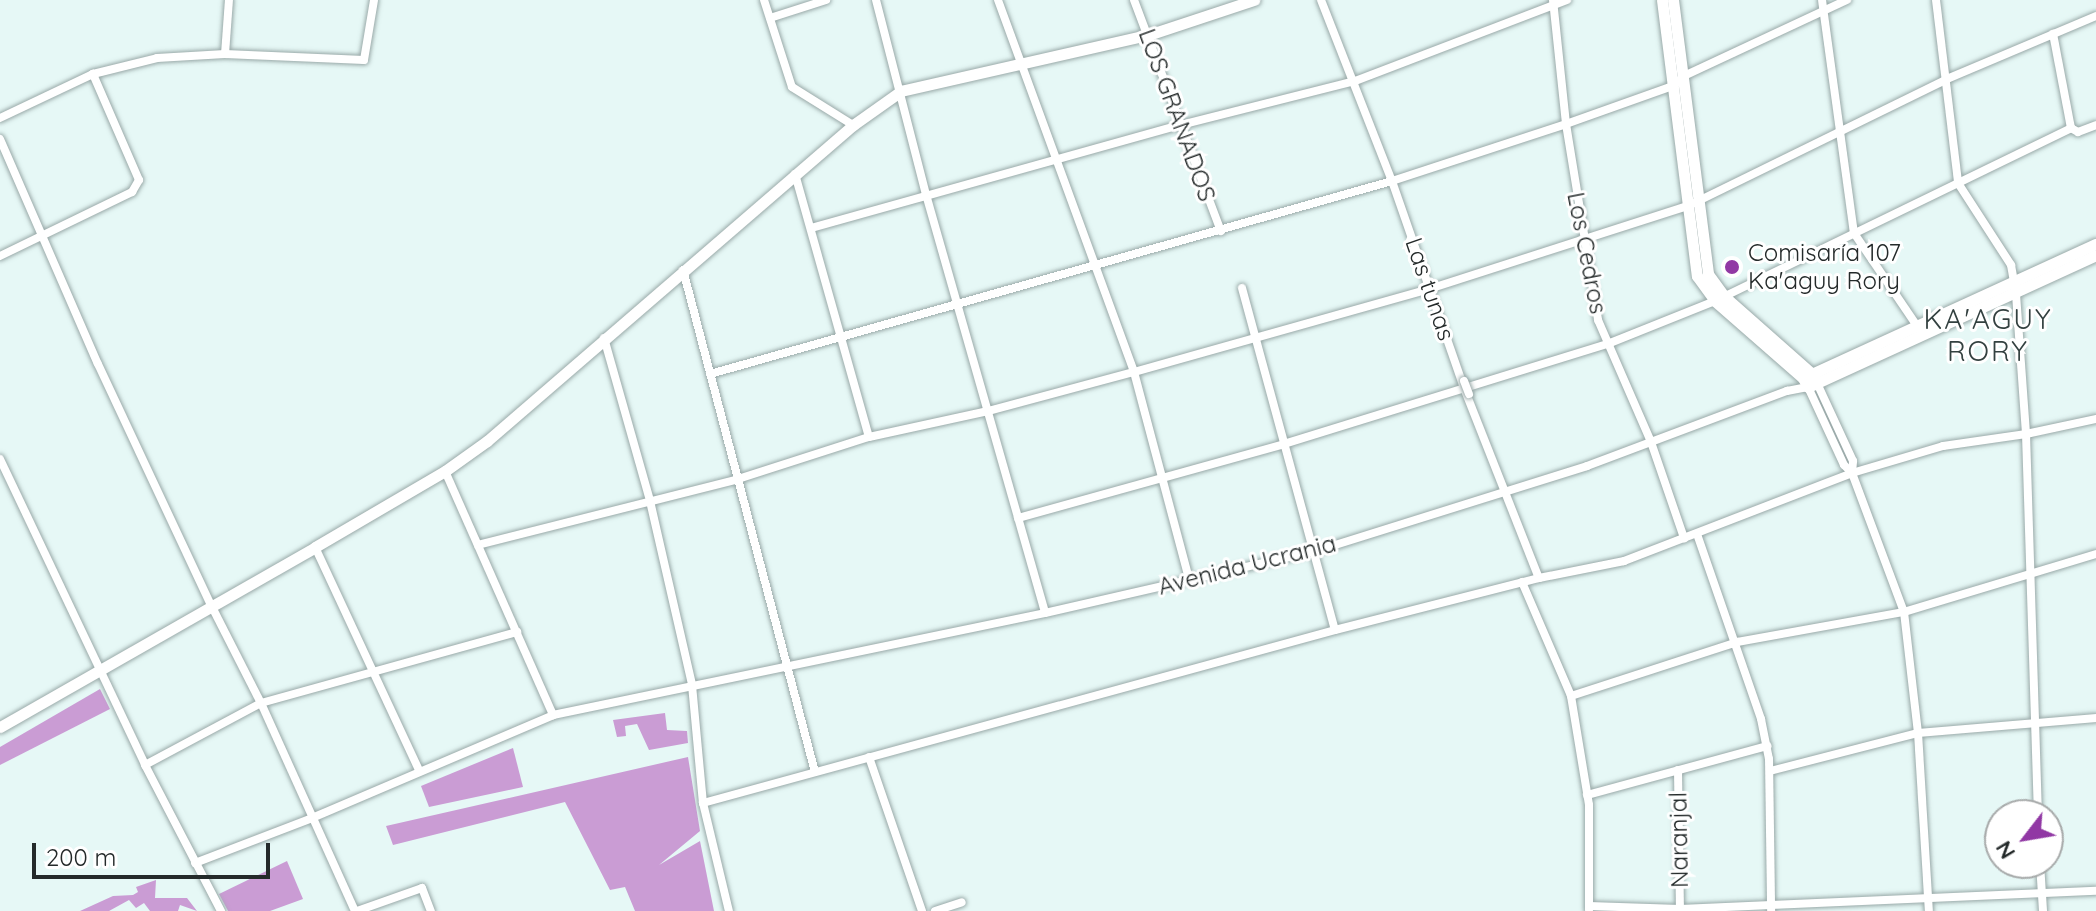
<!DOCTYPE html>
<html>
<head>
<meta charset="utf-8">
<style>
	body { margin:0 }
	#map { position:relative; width:2096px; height:911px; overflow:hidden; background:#e6f8f6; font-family:Quicksand,sans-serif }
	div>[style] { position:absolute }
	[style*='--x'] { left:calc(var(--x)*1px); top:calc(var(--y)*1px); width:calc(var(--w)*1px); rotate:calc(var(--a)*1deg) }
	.forest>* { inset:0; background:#ca9cd4 }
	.roads { filter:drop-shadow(0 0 2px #99a9a8) drop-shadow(0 0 2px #99a9a8) }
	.street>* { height:8px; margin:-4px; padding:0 4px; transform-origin:4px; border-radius:4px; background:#fff }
	.secondary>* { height:11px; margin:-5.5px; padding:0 5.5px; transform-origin:5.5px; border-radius:5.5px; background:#fff }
	.bridges { filter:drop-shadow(0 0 2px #99a9a8) drop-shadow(0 0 2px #99a9a8) }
	.street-bridge>* { height:8px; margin:-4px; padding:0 4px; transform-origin:4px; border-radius:4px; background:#fff }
	.dots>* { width:22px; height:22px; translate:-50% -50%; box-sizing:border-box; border:4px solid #fff; border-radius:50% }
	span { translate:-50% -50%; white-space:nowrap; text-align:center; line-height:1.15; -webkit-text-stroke:6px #fff; paint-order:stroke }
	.street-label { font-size:24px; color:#242a2a }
	.poi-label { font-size:24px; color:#242a2a }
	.left { translate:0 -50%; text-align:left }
	.quarter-label { font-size:28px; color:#334140; letter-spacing:2px }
	.north { position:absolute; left:1984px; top:799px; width:80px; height:80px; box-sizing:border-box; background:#fff; border:2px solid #a7aaaa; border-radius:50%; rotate:239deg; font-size:22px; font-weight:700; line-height:32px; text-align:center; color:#242a2a }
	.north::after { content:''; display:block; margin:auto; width:28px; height:36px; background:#9138a4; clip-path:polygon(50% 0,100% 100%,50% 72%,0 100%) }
	.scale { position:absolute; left:32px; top:843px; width:238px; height:36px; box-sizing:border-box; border:4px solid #242a2a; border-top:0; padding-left:10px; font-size:24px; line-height:28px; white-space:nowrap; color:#242a2a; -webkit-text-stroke:6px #fff; paint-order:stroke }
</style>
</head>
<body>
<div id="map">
	<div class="forest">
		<div style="clip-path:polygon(100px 689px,110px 709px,0 765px,0 747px)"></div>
		<div style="clip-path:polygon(665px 713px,667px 730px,687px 731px,688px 743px,649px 750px,637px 724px,625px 726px,626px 736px,617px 737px,613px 720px)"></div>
		<div style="clip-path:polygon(513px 748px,523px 787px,429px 807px,421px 786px)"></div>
		<div style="clip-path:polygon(688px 757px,700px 831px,659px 865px,700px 841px,714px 911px,635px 911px,625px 887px,610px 890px,565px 802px,393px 845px,386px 826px)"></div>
		<div style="clip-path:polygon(287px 861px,303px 899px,270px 911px,228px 911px,219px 894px)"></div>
		<div style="clip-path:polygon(156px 880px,155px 898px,187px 898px,197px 911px,180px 905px,178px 911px,150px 911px,144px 903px,136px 908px,129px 900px,109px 911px,80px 911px,113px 896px,133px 895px,138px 892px,136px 887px)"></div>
	</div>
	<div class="roads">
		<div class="street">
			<div style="--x:764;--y:0;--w:91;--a:72.2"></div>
			<div style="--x:792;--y:87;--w:72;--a:31.9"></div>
			<div style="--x:876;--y:0;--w:204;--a:75.6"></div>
			<div style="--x:927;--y:198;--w:431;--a:74.1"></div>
			<div style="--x:998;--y:0;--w:396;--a:69.9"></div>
			<div style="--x:1134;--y:372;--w:214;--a:75.1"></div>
			<div style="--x:1134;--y:0;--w:247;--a:69.4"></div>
			<div style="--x:1321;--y:0;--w:194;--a:68.6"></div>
			<div style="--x:1392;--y:181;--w:219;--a:70.8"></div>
			<div style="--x:1464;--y:388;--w:204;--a:68.5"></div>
			<div style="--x:1553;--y:0;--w:125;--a:84"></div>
			<div style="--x:1566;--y:124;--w:199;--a:80.7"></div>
			<div style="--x:1598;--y:320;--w:133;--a:66.5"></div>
			<div style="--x:1651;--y:442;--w:102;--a:71"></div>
			<div style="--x:1822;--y:0;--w:235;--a:82.2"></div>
			<div style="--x:1854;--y:233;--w:116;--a:55.9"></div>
			<div style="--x:1936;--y:0;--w:184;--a:83.1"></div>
			<div style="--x:1958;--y:183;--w:98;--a:57.1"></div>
			<div style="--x:2011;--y:265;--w:29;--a:80"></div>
			<div style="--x:2016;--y:294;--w:140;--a:85.9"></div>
			<div style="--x:2026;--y:434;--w:381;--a:88.2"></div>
			<div style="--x:770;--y:18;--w:59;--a:-17.8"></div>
			<div style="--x:225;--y:54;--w:54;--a:-85.8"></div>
			<div style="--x:0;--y:118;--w:103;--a:-25.3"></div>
			<div style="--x:93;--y:74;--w:66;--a:-14"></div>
			<div style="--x:157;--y:58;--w:68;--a:-3.4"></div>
			<div style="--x:225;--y:54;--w:139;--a:2.5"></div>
			<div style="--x:364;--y:60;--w:61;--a:-80.5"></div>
			<div style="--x:2071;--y:128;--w:8;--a:30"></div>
			<div style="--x:2078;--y:132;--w:19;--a:-21"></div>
			<div style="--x:0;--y:139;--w:245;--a:66.5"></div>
			<div style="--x:98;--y:364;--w:266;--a:64.9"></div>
			<div style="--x:211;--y:605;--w:110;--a:63"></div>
			<div style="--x:261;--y:703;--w:228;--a:65.7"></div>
			<div style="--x:795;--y:174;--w:273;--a:74.3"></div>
			<div style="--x:811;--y:228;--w:384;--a:-15.6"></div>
			<div style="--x:1181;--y:125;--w:179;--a:-14.2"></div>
			<div style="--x:1355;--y:81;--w:227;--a:-20.9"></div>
			<div style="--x:0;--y:256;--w:147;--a:-25.9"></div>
			<div style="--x:132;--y:192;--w:14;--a:-60"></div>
			<div style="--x:139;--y:180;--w:116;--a:-113.5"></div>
			<div style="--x:683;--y:270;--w:519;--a:75.27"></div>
			<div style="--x:1242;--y:288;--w:354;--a:74.8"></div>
			<div style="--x:604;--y:338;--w:169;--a:74.2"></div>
			<div style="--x:650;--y:501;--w:189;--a:77.1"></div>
			<div style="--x:692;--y:685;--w:119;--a:84.7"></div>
			<div style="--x:703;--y:803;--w:111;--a:76.5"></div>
			<div style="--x:710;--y:374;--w:709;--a:-15.8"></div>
			<div style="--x:1392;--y:181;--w:183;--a:-18.1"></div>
			<div style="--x:1566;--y:124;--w:114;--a:-19.6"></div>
			<div style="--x:1673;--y:86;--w:15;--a:-42"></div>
			<div style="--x:1684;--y:76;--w:180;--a:-25"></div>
			<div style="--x:0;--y:459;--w:339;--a:64.6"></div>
			<div style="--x:145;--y:765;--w:165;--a:62.5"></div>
			<div style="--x:445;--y:471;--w:267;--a:66.1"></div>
			<div style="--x:1852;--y:473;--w:148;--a:69.5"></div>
			<div style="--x:1904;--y:612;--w:122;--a:83.4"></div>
			<div style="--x:1918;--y:733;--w:178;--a:86.5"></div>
			<div style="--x:1018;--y:518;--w:276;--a:-15.5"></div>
			<div style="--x:1284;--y:444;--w:341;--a:-17.2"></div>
			<div style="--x:1610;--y:343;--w:113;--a:-21.8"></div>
			<div style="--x:1715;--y:301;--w:396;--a:-25.9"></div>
			<div style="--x:2071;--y:128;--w:96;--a:-100.8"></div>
			<div style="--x:1697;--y:534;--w:196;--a:70.9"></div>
			<div style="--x:1761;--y:719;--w:41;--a:78.7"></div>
			<div style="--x:1769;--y:759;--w:152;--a:89.2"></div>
			<div style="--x:478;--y:545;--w:268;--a:-14.2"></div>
			<div style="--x:738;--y:479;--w:138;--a:-17.8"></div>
			<div style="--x:869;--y:437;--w:122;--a:-12.3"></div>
			<div style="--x:988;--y:411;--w:151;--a:-15"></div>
			<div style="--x:1134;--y:372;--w:306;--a:-15.7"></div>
			<div style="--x:1429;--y:289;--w:272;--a:-17.8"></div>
			<div style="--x:1688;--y:206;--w:288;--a:-26.1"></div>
			<div style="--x:1947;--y:79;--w:162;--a:-22.9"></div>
			<div style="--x:315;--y:547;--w:246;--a:65"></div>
			<div style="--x:1522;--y:582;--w:124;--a:66.7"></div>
			<div style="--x:1571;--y:696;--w:110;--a:80.6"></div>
			<div style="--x:1589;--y:805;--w:105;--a:90"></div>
			<div style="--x:1571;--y:696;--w:175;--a:-18"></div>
			<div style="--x:1737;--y:642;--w:170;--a:-10.2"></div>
			<div style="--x:1904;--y:612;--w:201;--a:-16.8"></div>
			<div style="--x:869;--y:757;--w:163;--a:71"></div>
			<div style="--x:145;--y:765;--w:132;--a:-28.1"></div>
			<div style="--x:261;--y:703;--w:266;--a:-15.5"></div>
			<div style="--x:1678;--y:770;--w:141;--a:89.2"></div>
			<div style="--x:1770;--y:771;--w:153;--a:-14.4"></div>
			<div style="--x:1918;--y:733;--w:179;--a:-4.8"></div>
			<div style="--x:1587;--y:795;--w:187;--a:-15.2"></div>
			<div style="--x:703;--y:803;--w:655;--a:-15.31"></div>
			<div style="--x:1335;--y:630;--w:211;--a:-14.3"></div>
			<div style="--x:1539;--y:578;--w:87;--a:-11.3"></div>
			<div style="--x:1624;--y:561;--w:244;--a:-21.1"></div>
			<div style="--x:1852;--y:473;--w:95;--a:-16.5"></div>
			<div style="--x:1943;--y:446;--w:84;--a:-8.2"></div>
			<div style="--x:2026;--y:434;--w:72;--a:-12.1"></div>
			<div style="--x:195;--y:863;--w:125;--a:-21"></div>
			<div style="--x:312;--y:818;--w:262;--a:-23.1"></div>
			<div style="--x:553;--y:715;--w:502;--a:-11.71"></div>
			<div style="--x:1045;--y:613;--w:278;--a:-12.9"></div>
			<div style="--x:1316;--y:551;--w:284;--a:-17.4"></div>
			<div style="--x:1587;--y:466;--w:214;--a:-20.6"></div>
			<div style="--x:1787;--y:391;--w:21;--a:-11"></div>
			<div style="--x:1808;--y:387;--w:86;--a:65.2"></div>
			<div style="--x:1844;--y:465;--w:11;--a:45"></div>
			<div style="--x:1852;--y:473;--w:12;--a:-85"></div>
			<div style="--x:1853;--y:461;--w:86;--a:-114.8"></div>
			<div style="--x:2040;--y:863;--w:48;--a:86.4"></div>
			<div style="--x:1589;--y:906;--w:91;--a:1.9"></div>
			<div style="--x:1680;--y:909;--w:416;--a:-2.5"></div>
			<div style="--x:357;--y:911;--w:69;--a:-19.5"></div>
			<div style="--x:422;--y:888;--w:25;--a:69"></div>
			<div style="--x:935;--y:911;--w:28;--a:-18"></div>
		</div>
		<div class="secondary">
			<div style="--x:1662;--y:0;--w:278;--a:82.8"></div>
			<div style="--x:1697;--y:276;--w:31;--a:54"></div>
			<div style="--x:1715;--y:301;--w:117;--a:41.2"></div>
			<div style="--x:1803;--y:378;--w:10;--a:61"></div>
			<div style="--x:1808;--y:387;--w:317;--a:-24.6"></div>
			<div style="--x:1673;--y:0;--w:276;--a:82.7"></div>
			<div style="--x:1708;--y:274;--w:27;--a:54"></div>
			<div style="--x:1724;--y:296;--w:116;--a:41.5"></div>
			<div style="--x:1811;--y:373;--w:12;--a:59"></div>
			<div style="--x:1805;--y:377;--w:320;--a:-24.6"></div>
			<div style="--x:0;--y:727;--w:363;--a:-29.7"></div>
			<div style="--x:315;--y:547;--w:151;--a:-30.3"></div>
			<div style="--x:445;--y:471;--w:52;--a:-35.5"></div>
			<div style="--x:487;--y:441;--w:484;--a:-40.8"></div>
			<div style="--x:853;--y:125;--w:59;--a:-35.3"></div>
			<div style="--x:901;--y:91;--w:253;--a:-12.8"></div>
			<div style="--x:1148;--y:35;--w:112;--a:-18.3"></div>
		</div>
	</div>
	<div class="bridges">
		<div class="street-bridge">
			<div style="--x:1464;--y:381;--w:14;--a:69"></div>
		</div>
	</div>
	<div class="dots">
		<div style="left:1732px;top:267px;background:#9138a4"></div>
	</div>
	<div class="street-label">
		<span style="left:1177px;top:115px;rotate:70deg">LOS GRANADOS</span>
		<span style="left:1587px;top:253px;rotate:79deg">Los Cedros</span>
		<span style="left:1430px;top:289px;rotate:71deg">Las tunas</span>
		<span style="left:1247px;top:565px;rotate:-14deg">Avenida Ucrania</span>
		<span style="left:1679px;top:840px;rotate:-91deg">Naranjal</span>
	</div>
	<div class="poi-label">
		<span class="left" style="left:1748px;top:267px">Comisaría 107<br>Ka'aguy Rory</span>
	</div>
	<div class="quarter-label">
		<span style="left:1988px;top:335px">KA'AGUY<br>RORY</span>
	</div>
	<div class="north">N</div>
	<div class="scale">200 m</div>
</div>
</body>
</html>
